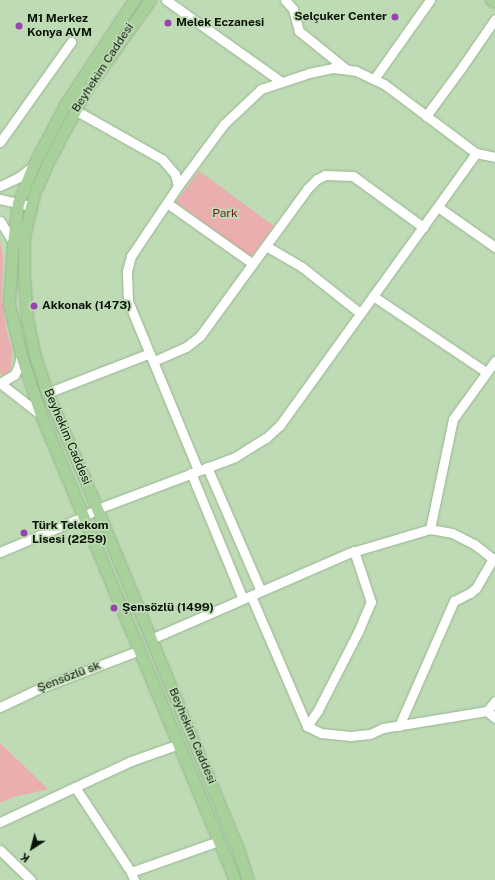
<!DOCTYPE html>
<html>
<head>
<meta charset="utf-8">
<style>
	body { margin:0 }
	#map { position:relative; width:495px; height:880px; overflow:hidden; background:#bedbb5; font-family:"Public Sans",sans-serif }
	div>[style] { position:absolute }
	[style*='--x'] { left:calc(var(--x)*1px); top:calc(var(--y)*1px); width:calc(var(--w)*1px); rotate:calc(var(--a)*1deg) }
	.green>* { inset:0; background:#ebaeae }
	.roads { filter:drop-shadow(0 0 1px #98b490) drop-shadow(0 0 1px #98b490) }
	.minor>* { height:9px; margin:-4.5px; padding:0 4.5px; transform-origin:4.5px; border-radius:4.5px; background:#fff }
	.major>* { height:11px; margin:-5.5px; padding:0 5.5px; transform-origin:5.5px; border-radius:5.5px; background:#a7d09a }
	.dots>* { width:11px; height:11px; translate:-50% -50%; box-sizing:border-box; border:2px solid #bedbb5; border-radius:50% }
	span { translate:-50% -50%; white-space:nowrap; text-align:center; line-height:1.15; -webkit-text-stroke:3.5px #bedbb5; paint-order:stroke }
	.poi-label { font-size:12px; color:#091306; font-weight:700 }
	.right { translate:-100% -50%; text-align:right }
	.left { translate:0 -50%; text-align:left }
	.street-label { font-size:12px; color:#091306 }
	.park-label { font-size:12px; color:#712029 }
	.north { position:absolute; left:12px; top:828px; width:40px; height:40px; -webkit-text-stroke:3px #bedbb5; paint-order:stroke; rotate:216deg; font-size:11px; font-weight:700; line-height:16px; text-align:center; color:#091306 }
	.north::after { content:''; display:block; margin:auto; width:14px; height:18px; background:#091306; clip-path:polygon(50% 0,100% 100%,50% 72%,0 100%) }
</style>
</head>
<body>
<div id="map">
	<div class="green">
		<div style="clip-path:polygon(199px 171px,274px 226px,251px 257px,176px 202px)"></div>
		<div style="clip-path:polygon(0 240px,3px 255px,2px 297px,6px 329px,12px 350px,11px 366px,9px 372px,3px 375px,0 373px)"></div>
		<div style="clip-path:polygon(0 743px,48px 789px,14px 797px,0 803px)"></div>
	</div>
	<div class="roads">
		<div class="minor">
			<div style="--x:166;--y:0;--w:142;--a:35.3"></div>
			<div style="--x:285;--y:0;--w:12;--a:48"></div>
			<div style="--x:293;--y:9;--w:23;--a:75"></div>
			<div style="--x:299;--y:31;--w:60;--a:39"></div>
			<div style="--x:374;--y:79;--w:97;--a:-54.7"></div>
			<div style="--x:75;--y:110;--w:100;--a:29.4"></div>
			<div style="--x:162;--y:159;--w:20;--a:49"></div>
			<div style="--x:175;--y:174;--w:12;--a:76"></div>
			<div style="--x:426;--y:116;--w:61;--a:-53.7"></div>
			<div style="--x:462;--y:67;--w:58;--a:-55.5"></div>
			<div style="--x:0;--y:142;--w:123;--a:-54.6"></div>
			<div style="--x:0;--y:186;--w:21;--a:-25"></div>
			<div style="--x:19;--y:177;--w:18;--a:-38"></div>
			<div style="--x:0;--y:199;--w:32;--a:13"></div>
			<div style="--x:167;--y:203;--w:105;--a:35.3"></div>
			<div style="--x:438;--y:207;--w:70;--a:35.1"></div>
			<div style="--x:0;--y:221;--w:25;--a:58"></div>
			<div style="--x:266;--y:246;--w:42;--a:30.3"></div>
			<div style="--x:302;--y:267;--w:74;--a:38.4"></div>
			<div style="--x:373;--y:296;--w:136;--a:33.9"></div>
			<div style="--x:154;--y:361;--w:35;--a:-24"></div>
			<div style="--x:186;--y:347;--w:18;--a:-38"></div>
			<div style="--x:200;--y:336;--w:182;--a:-53.9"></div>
			<div style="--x:307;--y:189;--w:14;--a:-45"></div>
			<div style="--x:317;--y:179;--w:9;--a:-27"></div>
			<div style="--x:325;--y:175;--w:28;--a:2"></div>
			<div style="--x:353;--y:176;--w:87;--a:36.1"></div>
			<div style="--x:0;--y:383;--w:52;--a:38"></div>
			<div style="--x:0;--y:383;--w:16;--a:-30"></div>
			<div style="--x:14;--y:375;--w:8;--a:-60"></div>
			<div style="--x:18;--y:368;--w:13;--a:-77"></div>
			<div style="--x:47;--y:393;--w:110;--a:-21.2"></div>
			<div style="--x:207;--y:467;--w:135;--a:66.5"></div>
			<div style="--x:198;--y:470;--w:183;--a:-112.5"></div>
			<div style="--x:128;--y:301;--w:30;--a:-92"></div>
			<div style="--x:127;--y:271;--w:16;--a:-75"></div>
			<div style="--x:131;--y:256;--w:84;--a:-56.1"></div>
			<div style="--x:178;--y:186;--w:77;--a:-53.4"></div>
			<div style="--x:224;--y:124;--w:51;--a:-43.4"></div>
			<div style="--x:261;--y:89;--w:51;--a:-18.4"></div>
			<div style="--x:309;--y:73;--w:25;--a:-12"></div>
			<div style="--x:333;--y:68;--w:23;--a:7"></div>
			<div style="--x:356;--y:71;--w:31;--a:25"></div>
			<div style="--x:384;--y:84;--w:115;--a:36.9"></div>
			<div style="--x:476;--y:153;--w:19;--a:12"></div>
			<div style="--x:191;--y:473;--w:136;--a:67.6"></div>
			<div style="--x:430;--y:529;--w:22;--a:10"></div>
			<div style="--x:452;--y:533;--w:25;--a:27"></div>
			<div style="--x:474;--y:544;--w:24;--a:38"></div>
			<div style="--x:0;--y:552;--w:90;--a:-22.9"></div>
			<div style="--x:83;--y:517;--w:16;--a:-30"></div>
			<div style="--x:97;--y:509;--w:147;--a:-20.6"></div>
			<div style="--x:235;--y:457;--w:36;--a:-32"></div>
			<div style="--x:266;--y:438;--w:19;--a:-43"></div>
			<div style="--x:280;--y:425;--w:335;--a:-54.2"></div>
			<div style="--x:251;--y:596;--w:142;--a:66.7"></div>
			<div style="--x:307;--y:726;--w:16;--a:27"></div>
			<div style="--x:321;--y:733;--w:29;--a:6"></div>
			<div style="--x:350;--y:736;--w:20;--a:-6"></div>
			<div style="--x:370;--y:734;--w:14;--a:-25"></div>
			<div style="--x:383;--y:728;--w:105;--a:-9.3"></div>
			<div style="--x:487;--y:711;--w:13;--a:-51"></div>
			<div style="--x:151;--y:639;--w:216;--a:-23.5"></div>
			<div style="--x:349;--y:553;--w:84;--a:-16.5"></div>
			<div style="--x:430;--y:529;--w:112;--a:-78.2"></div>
			<div style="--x:453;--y:419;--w:72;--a:-54.1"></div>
			<div style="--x:0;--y:707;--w:42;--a:-25.3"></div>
			<div style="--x:38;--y:689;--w:109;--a:-20.9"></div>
			<div style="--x:487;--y:711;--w:11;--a:41"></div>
			<div style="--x:307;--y:726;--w:19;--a:-55"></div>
			<div style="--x:318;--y:710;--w:88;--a:-62.9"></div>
			<div style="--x:358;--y:632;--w:33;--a:-67"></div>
			<div style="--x:371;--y:602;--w:54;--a:-108.4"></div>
			<div style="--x:399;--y:726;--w:137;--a:-66.3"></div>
			<div style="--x:454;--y:601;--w:18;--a:-27"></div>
			<div style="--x:470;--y:593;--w:8;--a:-40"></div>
			<div style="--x:476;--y:588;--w:34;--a:-60"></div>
			<div style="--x:493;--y:559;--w:2;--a:27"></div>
			<div style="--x:75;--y:787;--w:62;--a:-24.9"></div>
			<div style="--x:131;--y:761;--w:51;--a:-19.5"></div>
			<div style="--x:0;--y:822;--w:83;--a:-25"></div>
			<div style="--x:75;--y:787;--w:102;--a:56.6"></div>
			<div style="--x:131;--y:872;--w:9;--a:69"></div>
			<div style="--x:0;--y:850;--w:43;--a:44.1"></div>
			<div style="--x:131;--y:872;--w:93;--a:-19.4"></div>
		</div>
		<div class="major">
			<div style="--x:134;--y:0;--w:123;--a:123.4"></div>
			<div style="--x:66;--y:103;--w:71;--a:117.6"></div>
			<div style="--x:33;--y:166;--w:40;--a:112"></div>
			<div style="--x:18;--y:203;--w:39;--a:97"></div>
			<div style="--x:13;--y:242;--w:62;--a:93.7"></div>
			<div style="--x:9;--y:304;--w:52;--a:76.8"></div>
			<div style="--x:21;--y:355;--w:63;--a:71.6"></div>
			<div style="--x:41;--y:415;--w:504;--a:67.35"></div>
			<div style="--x:150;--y:0;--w:110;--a:125.4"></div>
			<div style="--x:86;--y:90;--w:79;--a:117.9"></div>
			<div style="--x:49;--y:160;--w:37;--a:114"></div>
			<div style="--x:34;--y:194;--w:43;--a:103.4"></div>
			<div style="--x:24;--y:236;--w:42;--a:90"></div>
			<div style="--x:24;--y:278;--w:41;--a:85.8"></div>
			<div style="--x:27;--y:319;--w:38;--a:78"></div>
			<div style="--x:35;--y:356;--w:39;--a:72"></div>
			<div style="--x:47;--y:393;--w:90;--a:66.3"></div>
			<div style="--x:83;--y:475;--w:405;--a:67.5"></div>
			<div style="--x:238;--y:849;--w:33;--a:72"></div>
			<div style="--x:491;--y:0;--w:4;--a:27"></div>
		</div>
	</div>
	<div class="dots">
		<div style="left:395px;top:17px;background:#9943b1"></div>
		<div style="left:168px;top:23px;background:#9943b1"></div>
		<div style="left:19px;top:26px;background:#9943b1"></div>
		<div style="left:34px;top:306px;background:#9943b1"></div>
		<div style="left:24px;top:533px;background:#9943b1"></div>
		<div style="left:114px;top:608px;background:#9943b1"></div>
	</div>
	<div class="poi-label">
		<span class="right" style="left:387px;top:17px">Selçuker Center</span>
		<span class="left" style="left:27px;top:26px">M1 Merkez<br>Konya AVM</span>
		<span class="left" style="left:176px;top:23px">Melek Eczanesi</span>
		<span class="left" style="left:42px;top:306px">Akkonak (1473)</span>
		<span class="left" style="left:32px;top:533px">Türk Telekom<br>Lisesi (2259)</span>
		<span class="left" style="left:122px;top:608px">Şensözlü (1499)</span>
	</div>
	<div class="street-label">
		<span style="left:103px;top:68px;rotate:-57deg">Beyhekim Caddesi</span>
		<span style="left:67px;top:437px;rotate:67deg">Beyhekim Caddesi</span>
		<span style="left:69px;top:677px;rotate:-21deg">Şensözlü sk</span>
		<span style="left:192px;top:736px;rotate:67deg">Beyhekim Caddesi</span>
	</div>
	<div class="park-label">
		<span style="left:225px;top:214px">Park</span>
	</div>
	<div class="north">K</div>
</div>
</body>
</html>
